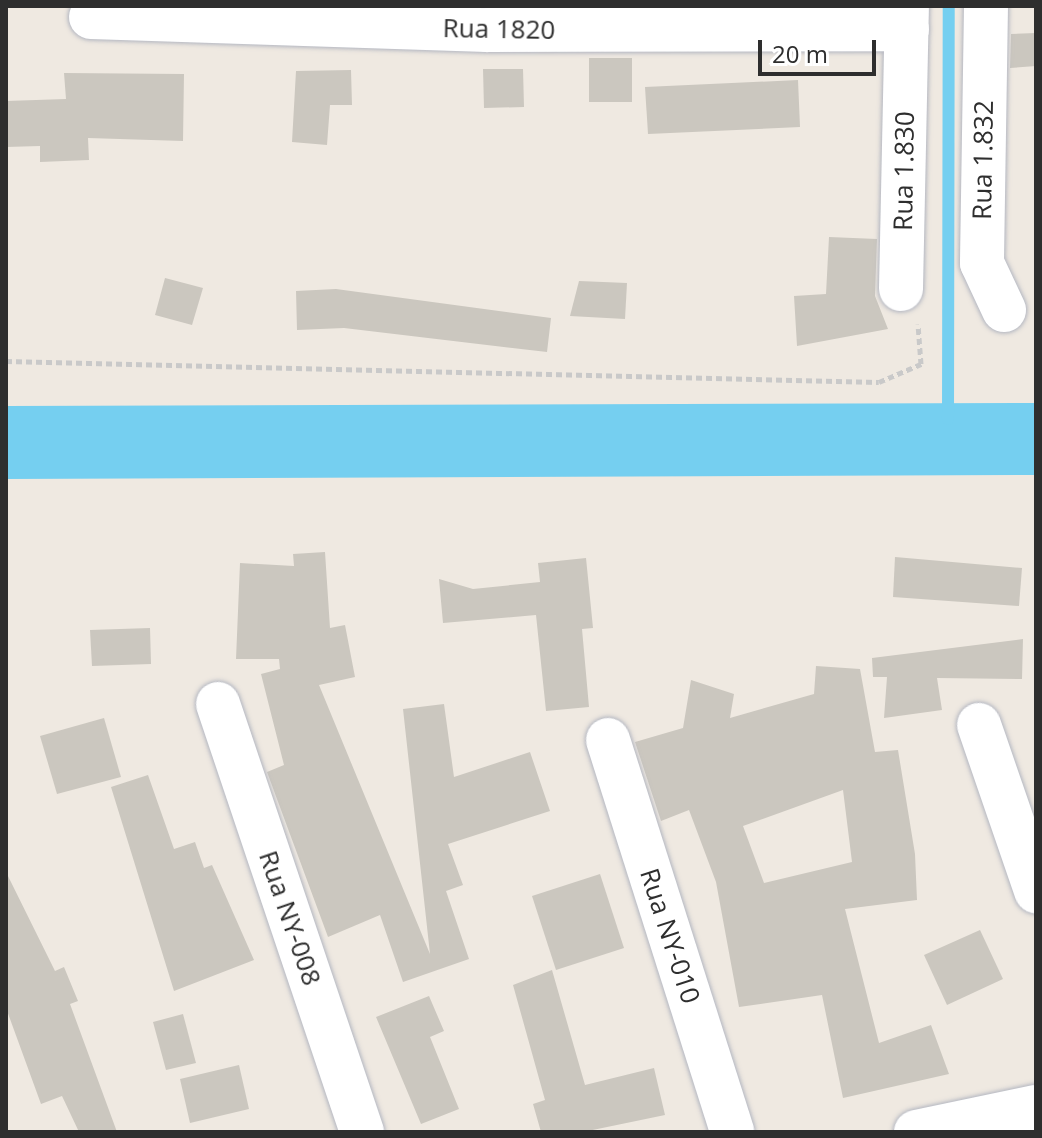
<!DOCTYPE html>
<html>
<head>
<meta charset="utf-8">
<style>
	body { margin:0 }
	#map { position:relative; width:1042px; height:1138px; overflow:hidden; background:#efe9e1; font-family:"Open Sans",sans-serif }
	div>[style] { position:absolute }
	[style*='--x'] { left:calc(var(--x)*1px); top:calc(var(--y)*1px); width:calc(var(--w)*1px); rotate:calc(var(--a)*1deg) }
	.water>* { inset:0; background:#75cff0 }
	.stream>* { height:12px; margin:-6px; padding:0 6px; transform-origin:6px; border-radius:6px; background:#75cff0 }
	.building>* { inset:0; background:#cbc7bf }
	.path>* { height:5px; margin-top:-2.5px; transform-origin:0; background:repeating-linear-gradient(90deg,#c9c9c9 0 6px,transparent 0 10px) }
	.roads { filter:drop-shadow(0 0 2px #b4b7c1) drop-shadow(0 0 2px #b4b7c1) }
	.street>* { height:44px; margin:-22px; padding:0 22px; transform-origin:22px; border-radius:22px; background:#fff }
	span { translate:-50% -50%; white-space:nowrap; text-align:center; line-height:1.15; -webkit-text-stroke:6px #fff; paint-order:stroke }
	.street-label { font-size:26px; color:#2e2e2e }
	.frame { position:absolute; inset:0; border:8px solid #2e2e2e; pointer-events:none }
	.scale { position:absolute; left:758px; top:40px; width:118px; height:36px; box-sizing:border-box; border:4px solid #2e2e2e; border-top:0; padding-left:10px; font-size:24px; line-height:28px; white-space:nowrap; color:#2e2e2e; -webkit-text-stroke:6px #fff; paint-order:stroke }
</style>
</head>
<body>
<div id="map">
	<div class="water">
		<div style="clip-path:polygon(1036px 403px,1036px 475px,6px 479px,6px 406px)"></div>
	</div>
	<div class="stream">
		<div style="--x:948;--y:419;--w:413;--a:-89.9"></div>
	</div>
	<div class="building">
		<div style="clip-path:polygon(1036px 33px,1036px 66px,1010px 68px,1011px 34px)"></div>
		<div style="clip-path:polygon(589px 58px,632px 58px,632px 102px,589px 102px)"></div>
		<div style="clip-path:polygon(483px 69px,523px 69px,524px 107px,484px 108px)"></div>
		<div style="clip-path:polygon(351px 70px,352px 105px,330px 105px,327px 145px,292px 142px,296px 71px)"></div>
		<div style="clip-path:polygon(64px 73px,184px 74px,183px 141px,88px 138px,89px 160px,40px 162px,40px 146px,6px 147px,6px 101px,66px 99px)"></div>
		<div style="clip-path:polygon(798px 80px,800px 127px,648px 134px,645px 87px)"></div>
		<div style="clip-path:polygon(829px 237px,877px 239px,875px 296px,888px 329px,797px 346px,794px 296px,826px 294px)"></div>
		<div style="clip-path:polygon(165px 278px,203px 288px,192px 325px,155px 315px)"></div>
		<div style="clip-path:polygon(579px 281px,627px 283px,625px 319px,570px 316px)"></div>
		<div style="clip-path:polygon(336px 289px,551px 318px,547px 352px,344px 328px,297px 330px,296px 291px)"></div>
		<div style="clip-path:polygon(325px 552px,330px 628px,345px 625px,355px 677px,319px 685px,430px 954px,403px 709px,444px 704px,454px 777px,530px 752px,550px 811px,448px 844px,463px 885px,446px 891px,469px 959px,403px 982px,380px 915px,328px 937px,267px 772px,284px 765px,261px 674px,280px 669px,279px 659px,236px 659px,240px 563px,294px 566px,293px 554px)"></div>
		<div style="clip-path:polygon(895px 557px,1022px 568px,1019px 606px,893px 597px)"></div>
		<div style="clip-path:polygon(586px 558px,593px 628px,582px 629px,589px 707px,546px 711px,536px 615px,443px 623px,439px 579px,473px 589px,540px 582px,538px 563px)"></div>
		<div style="clip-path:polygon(150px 628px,151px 664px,92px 666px,90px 630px)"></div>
		<div style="clip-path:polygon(1023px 639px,1022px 679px,937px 678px,942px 710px,884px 718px,887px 677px,873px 677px,872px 658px)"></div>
		<div style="clip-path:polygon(evenodd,816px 666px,860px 669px,875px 752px,898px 750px,915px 854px,917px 900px,845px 909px,879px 1043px,931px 1025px,949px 1074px,843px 1098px,822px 995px,739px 1007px,716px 882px,689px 810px,661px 821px,635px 742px,683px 728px,691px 680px,734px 694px,730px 718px,814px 694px,816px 666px,843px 790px,852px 862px,764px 883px,743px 826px,843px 790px)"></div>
		<div style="clip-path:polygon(104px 718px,121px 777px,57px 794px,40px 736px)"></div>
		<div style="clip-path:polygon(148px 775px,174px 849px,195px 842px,204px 868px,212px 865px,254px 960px,174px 991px,111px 787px)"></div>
		<div style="clip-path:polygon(6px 872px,55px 971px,64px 967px,78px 1001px,70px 1004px,117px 1132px,79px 1132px,62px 1096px,41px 1104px,6px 1008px)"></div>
		<div style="clip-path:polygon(600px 874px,624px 948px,556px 970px,532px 896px)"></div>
		<div style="clip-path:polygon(980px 930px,1003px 979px,947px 1005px,924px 955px)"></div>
		<div style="clip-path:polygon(552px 970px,585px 1085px,654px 1068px,665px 1115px,583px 1132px,541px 1132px,533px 1104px,545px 1100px,513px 985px)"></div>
		<div style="clip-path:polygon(429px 996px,444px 1031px,430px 1037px,459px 1109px,421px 1124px,376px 1017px)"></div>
		<div style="clip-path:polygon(183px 1014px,196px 1063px,166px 1070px,153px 1022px)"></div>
		<div style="clip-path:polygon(239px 1065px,249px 1109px,190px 1123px,180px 1079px)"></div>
	</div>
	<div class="path">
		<div style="--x:6;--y:361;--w:873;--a:1.38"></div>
		<div style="--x:879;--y:382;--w:46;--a:-23.2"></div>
		<div style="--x:921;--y:364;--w:40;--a:-94.3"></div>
	</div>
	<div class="roads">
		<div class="street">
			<div style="--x:986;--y:6;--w:257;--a:90.9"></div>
			<div style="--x:982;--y:263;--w:52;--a:64.9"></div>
			<div style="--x:91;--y:17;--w:396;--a:1.9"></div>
			<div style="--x:487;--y:30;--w:420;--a:-0.1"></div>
			<div style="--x:901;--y:289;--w:283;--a:-88.8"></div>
			<div style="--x:218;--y:704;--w:452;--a:71.4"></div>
			<div style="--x:979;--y:725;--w:176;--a:71"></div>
			<div style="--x:608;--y:740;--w:411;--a:72.4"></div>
			<div style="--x:916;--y:1132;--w:123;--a:-11.8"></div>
		</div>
	</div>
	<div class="street-label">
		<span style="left:499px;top:29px;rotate:1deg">Rua 1820</span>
		<span style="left:983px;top:160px;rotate:-89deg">Rua 1.832</span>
		<span style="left:904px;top:171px;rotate:-89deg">Rua 1.830</span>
		<span style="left:290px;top:918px;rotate:71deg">Rua NY-008</span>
		<span style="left:670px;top:936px;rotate:72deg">Rua NY-010</span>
	</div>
	<div class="frame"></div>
	<div class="scale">20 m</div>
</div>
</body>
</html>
